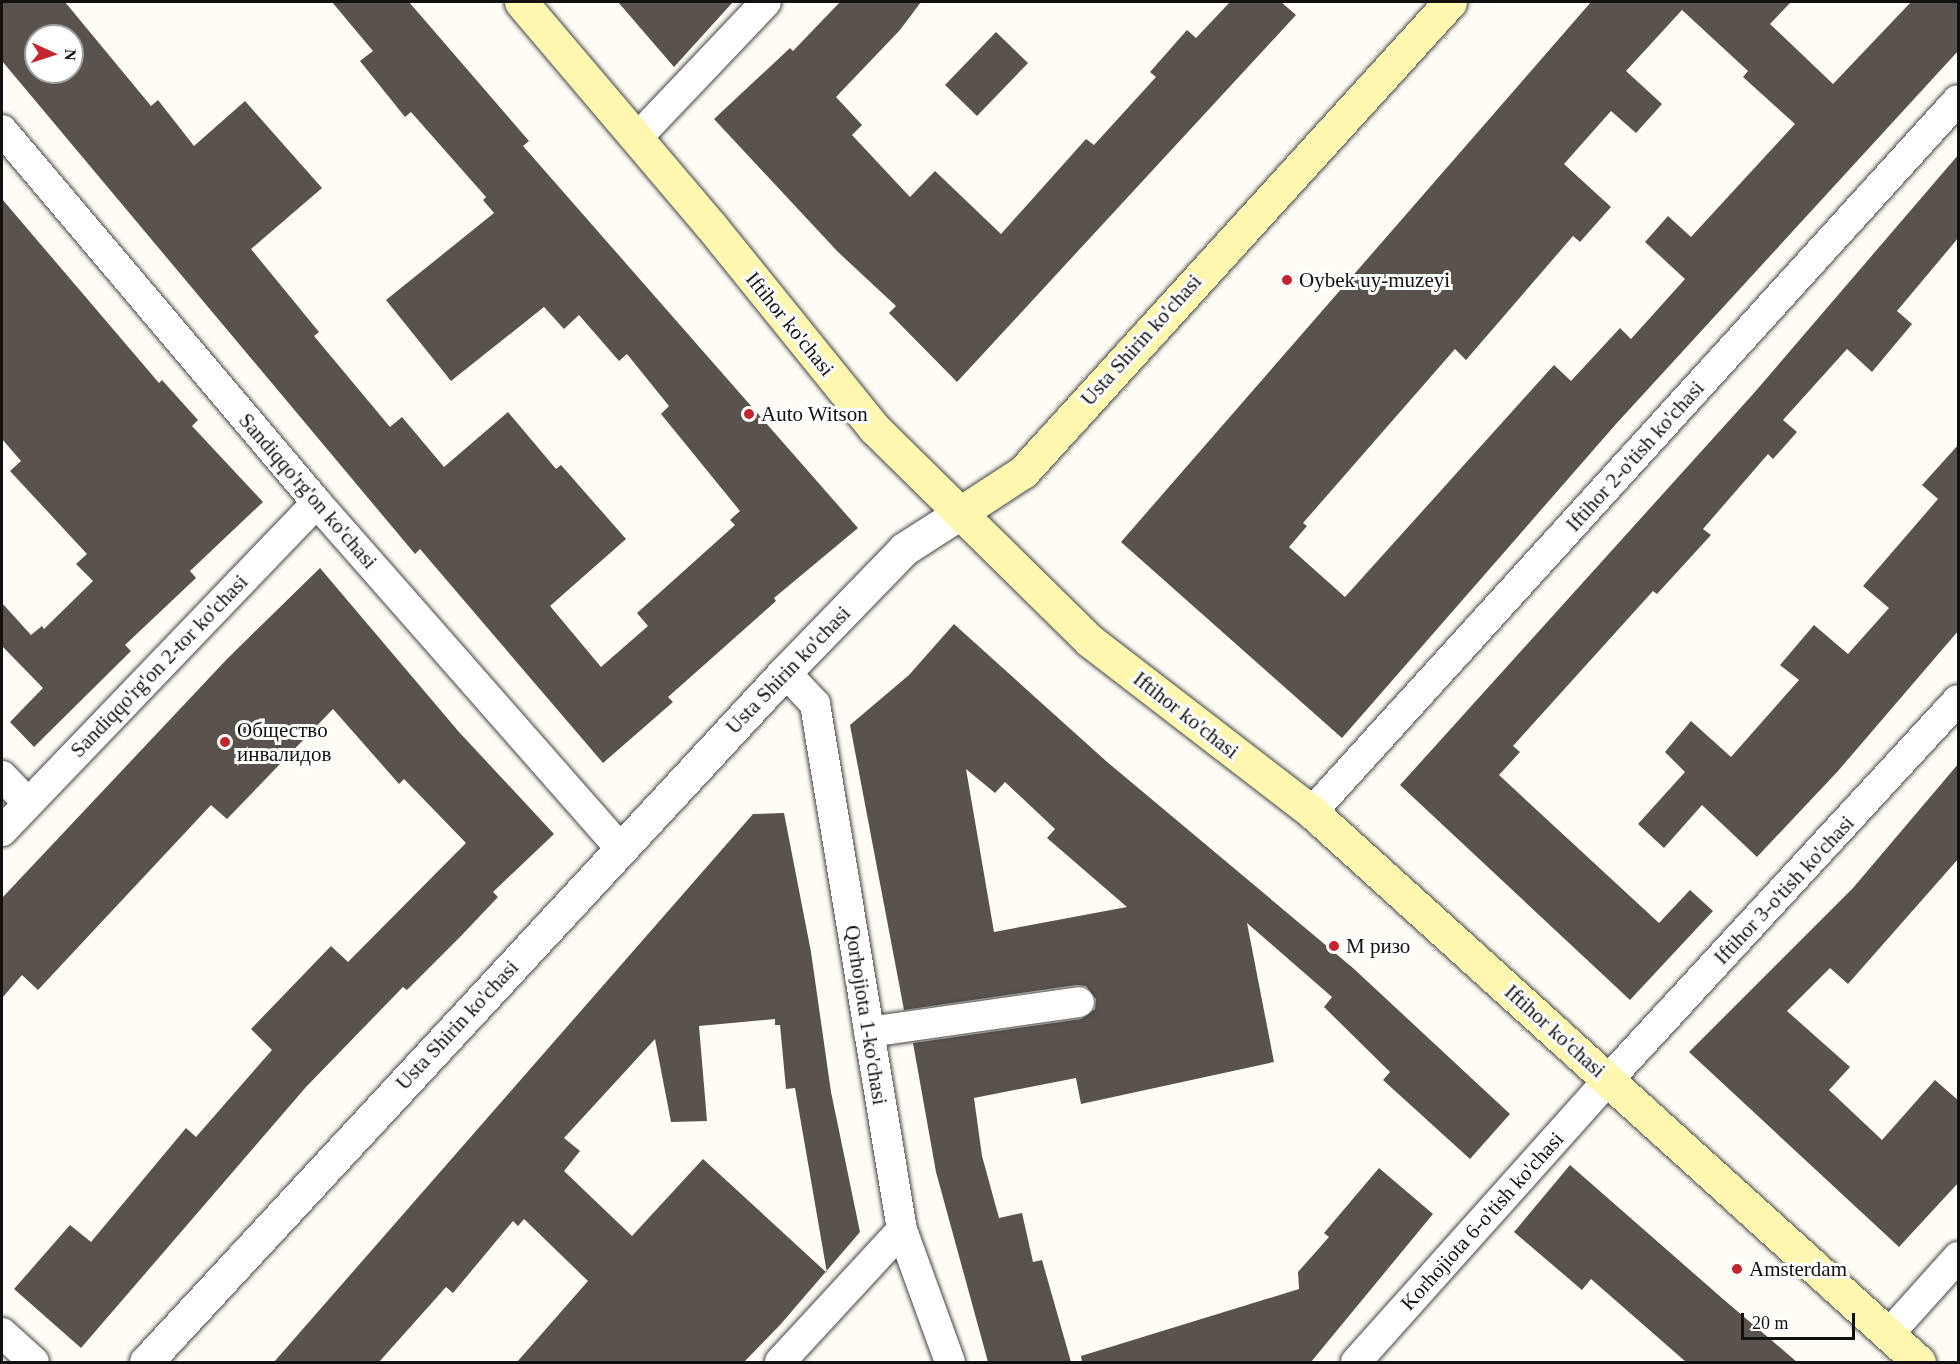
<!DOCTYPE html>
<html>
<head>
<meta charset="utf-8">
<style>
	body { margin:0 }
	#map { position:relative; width:1960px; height:1364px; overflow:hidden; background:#fffdf5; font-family:"Times New Roman",serif }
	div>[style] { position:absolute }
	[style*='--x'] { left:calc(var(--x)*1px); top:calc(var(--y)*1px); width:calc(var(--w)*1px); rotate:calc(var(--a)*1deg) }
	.building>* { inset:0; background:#5a524d }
	.roads { filter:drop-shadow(0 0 2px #444) drop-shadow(0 0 2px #444) }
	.minor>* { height:30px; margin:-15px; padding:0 15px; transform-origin:15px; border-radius:15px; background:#fff }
	.tertiary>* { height:33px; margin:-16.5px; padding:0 16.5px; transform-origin:16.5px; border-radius:16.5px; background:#fff }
	.secondary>* { height:33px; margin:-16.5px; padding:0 16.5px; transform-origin:16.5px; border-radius:16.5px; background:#fff6b0 }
	.dots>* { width:16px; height:16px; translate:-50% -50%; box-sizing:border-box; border:3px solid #fff; border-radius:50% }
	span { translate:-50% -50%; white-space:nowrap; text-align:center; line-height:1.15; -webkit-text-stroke:6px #fff; paint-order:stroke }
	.poi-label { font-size:21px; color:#111 }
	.left { translate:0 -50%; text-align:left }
	.street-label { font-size:21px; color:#111 }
	.frame { position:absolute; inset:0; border:3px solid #111; pointer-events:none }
	.north { position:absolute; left:24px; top:24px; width:60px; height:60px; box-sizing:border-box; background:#fff; border:2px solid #a0a0a0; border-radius:50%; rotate:93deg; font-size:16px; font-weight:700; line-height:24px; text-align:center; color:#111 }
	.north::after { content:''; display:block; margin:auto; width:21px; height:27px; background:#c4262e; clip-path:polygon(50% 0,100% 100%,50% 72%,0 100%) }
	.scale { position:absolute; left:1741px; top:1313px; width:114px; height:27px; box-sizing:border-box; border:3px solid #111; border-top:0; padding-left:8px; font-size:18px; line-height:21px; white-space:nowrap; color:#111; -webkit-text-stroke:4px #fff; paint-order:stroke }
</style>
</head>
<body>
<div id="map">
	<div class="building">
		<div style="clip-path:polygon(evenodd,2px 2px,65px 2px,151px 106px,158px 100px,194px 146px,245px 101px,322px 188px,251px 249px,319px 332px,314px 336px,390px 427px,402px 417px,444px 467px,508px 412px,556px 469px,561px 465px,626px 539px,550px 606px,601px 667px,648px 626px,637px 613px,735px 525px,730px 520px,740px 511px,661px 414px,669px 406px,627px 354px,619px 361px,579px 315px,564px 329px,544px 307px,451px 381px,386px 300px,494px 213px,483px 200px,486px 197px,411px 112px,405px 117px,360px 61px,373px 51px,332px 2px,409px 2px,529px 141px,523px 146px,858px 528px,774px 598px,776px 601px,668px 697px,673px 702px,603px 763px,420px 549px,415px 554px,2px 61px,2px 2px,36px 36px,72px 36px,72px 72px,36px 72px,36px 36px)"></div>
		<div style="clip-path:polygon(618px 2px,733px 2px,674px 67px)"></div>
		<div style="clip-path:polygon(840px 2px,921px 2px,900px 30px,836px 97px,862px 125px,852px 135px,910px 197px,935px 171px,1001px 234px,1086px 139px,1094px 145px,1156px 77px,1150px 72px,1187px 30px,1196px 38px,1230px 2px,1281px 2px,1296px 15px,957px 382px,889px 313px,896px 306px,838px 252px,714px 119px,790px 48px,793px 51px)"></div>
		<div style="clip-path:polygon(evenodd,1591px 2px,1791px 2px,1770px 24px,1833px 84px,1911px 2px,1959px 2px,1959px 50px,1616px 424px,1342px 738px,1121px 542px,1591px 2px,1682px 10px,1748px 71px,1743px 77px,1795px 124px,1691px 237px,1668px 216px,1645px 242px,1685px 279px,1631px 339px,1620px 328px,1571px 381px,1554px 365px,1345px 597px,1289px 547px,1307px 526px,1303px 523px,1455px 349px,1466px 360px,1573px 236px,1580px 242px,1611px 207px,1564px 164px,1611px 111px,1636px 133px,1662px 104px,1626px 71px,1682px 10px)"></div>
		<div style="clip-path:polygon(996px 32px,1028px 63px,977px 116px,945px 85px)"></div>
		<div style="clip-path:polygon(1959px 154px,1959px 237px,1897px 311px,1912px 324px,1872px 372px,1847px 349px,1783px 420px,1797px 432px,1773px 459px,1768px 454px,1703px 529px,1711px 535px,1657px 594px,1653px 591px,1513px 746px,1520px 752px,1499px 775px,1659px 923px,1690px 890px,1713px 911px,1630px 1000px,1400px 785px,1754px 393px)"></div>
		<div style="clip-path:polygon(2px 199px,159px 383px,162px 380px,198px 420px,192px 426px,263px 502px,190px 571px,196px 578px,125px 645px,131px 651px,34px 747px,10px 722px,43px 688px,2px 646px,2px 603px,31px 635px,42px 626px,44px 629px,93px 581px,76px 564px,87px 554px,10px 471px,21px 461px,2px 439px)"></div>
		<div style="clip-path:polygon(1959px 444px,1959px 630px,1838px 771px,1757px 857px,1702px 805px,1664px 848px,1638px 824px,1685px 772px,1665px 752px,1691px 721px,1731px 757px,1799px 680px,1780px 665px,1814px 625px,1848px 654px,1889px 608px,1863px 586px,1938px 499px,1922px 485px)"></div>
		<div style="clip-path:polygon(320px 568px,459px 732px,554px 834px,493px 892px,498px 897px,461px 936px,407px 990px,403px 987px,306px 1087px,81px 1348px,14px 1289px,70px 1225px,91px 1242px,186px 1128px,196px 1137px,272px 1050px,251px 1029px,331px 946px,348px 962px,466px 843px,404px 779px,399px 784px,333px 709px,227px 819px,211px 805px,38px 990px,22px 975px,2px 998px,2px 898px,227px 659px)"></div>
		<div style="clip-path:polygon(evenodd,954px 624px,1106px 761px,1353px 968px,1510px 1114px,1470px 1159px,1383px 1080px,1390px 1072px,1324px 1007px,1332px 997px,1247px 923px,1274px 1062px,1081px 1104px,1076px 1078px,974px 1098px,982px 1156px,999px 1218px,1022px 1213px,1033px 1262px,1042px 1260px,1071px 1362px,988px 1362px,936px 1172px,913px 1043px,1081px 1019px,1095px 1009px,1096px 999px,1086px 986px,1077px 985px,904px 1010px,850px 725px,909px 675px,954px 624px,966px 769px,995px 793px,1005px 782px,1055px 829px,1047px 838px,1127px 907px,994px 932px,966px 769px)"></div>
		<div style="clip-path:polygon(1959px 763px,1959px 858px,1848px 984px,1830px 968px,1787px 1011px,1850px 1067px,1829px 1090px,1882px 1140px,1935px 1080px,1959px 1101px,1959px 1182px,1899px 1247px,1689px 1052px,1853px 888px)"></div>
		<div style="clip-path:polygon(evenodd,784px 813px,811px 952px,831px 1092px,860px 1232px,780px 1325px,744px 1362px,517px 1362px,588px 1281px,524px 1219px,518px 1226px,513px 1221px,453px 1293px,446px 1287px,379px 1362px,274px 1362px,753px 814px,784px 813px,775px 1019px,775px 1025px,780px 1025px,786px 1089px,795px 1088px,827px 1273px,703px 1159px,632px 1236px,564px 1171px,580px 1151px,564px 1138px,655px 1039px,671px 1122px,707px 1121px,699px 1026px,775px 1019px)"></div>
		<div style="clip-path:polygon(1570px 1165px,1723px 1299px,1797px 1362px,1686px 1362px,1591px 1279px,1582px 1290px,1514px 1232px)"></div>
		<div style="clip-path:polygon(1379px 1168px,1433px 1214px,1311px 1362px,1082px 1362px,1081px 1356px,1299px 1289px,1298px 1272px,1329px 1237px,1324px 1233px)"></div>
	</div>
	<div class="roads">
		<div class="minor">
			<div style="--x:2;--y:130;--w:488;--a:49.8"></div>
			<div style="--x:317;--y:503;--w:459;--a:48.7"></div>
			<div style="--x:637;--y:138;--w:187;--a:-46.5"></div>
			<div style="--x:785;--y:672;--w:44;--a:46.8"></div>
			<div style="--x:815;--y:704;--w:533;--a:80.61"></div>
			<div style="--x:902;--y:1230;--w:140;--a:70"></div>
			<div style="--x:2;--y:776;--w:36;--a:46"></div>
			<div style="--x:1312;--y:812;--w:961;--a:-47.78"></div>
			<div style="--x:2;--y:831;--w:455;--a:-46.2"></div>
			<div style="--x:869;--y:1032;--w:212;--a:-8.1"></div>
			<div style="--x:2;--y:1333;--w:43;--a:42.2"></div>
			<div style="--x:1888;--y:1335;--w:105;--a:-48.1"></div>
			<div style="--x:780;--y:1362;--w:180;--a:-47.3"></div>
			<div style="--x:1356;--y:1362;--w:380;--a:-48.2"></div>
			<div style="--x:1609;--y:1079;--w:515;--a:-47.36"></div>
		</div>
		<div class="tertiary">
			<div style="--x:146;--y:1362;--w:940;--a:-47.2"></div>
			<div style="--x:785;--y:672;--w:171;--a:-45.9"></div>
			<div style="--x:904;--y:549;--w:67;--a:-32.7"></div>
		</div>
		<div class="secondary">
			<div style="--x:521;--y:2;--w:294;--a:49.7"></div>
			<div style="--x:711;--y:226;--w:260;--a:51.1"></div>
			<div style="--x:874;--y:428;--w:303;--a:44.6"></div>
			<div style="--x:1090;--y:641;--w:280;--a:37.6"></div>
			<div style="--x:1312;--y:812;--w:819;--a:42.18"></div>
			<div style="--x:960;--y:513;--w:75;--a:-33.1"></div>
			<div style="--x:1023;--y:472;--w:635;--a:-47.74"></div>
		</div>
	</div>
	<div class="dots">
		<div style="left:1287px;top:280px;background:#c4262e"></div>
		<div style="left:749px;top:414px;background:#c4262e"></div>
		<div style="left:225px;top:742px;background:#c4262e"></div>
		<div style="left:1334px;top:946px;background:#c4262e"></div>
		<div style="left:1737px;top:1269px;background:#c4262e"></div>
	</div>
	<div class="poi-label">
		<span class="left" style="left:1299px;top:280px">Oybek uy-muzeyi</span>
		<span class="left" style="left:761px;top:414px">Auto Witson</span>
		<span class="left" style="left:237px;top:742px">Общество<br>инвалидов</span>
		<span class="left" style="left:1346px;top:946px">М ризо</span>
		<span class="left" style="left:1749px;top:1269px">Amsterdam</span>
	</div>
	<div class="street-label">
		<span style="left:790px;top:324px;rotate:51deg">Iftihor ko'chasi</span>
		<span style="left:1141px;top:340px;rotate:-48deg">Usta Shirin ko'chasi</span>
		<span style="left:1635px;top:456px;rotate:-48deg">Iftihor 2-o'tish ko'chasi</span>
		<span style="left:308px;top:491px;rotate:49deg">Sandiqqo'rg'on ko'chasi</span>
		<span style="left:159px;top:666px;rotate:-46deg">Sandiqqo'rg'on 2-tor ko'chasi</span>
		<span style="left:788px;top:670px;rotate:-46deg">Usta Shirin ko'chasi</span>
		<span style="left:1186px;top:715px;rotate:38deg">Iftihor ko'chasi</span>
		<span style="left:1784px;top:890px;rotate:-47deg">Iftihor 3-o'tish ko'chasi</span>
		<span style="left:866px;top:1015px;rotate:81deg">Qorhojiota 1-ko'chasi</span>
		<span style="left:457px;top:1025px;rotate:-47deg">Usta Shirin ko'chasi</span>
		<span style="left:1555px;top:1031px;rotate:42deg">Iftihor ko'chasi</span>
		<span style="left:1482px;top:1221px;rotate:-48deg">Korhojiota 6-o'tish ko'chasi</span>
	</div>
	<div class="frame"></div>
	<div class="north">N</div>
	<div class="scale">20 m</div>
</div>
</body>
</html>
